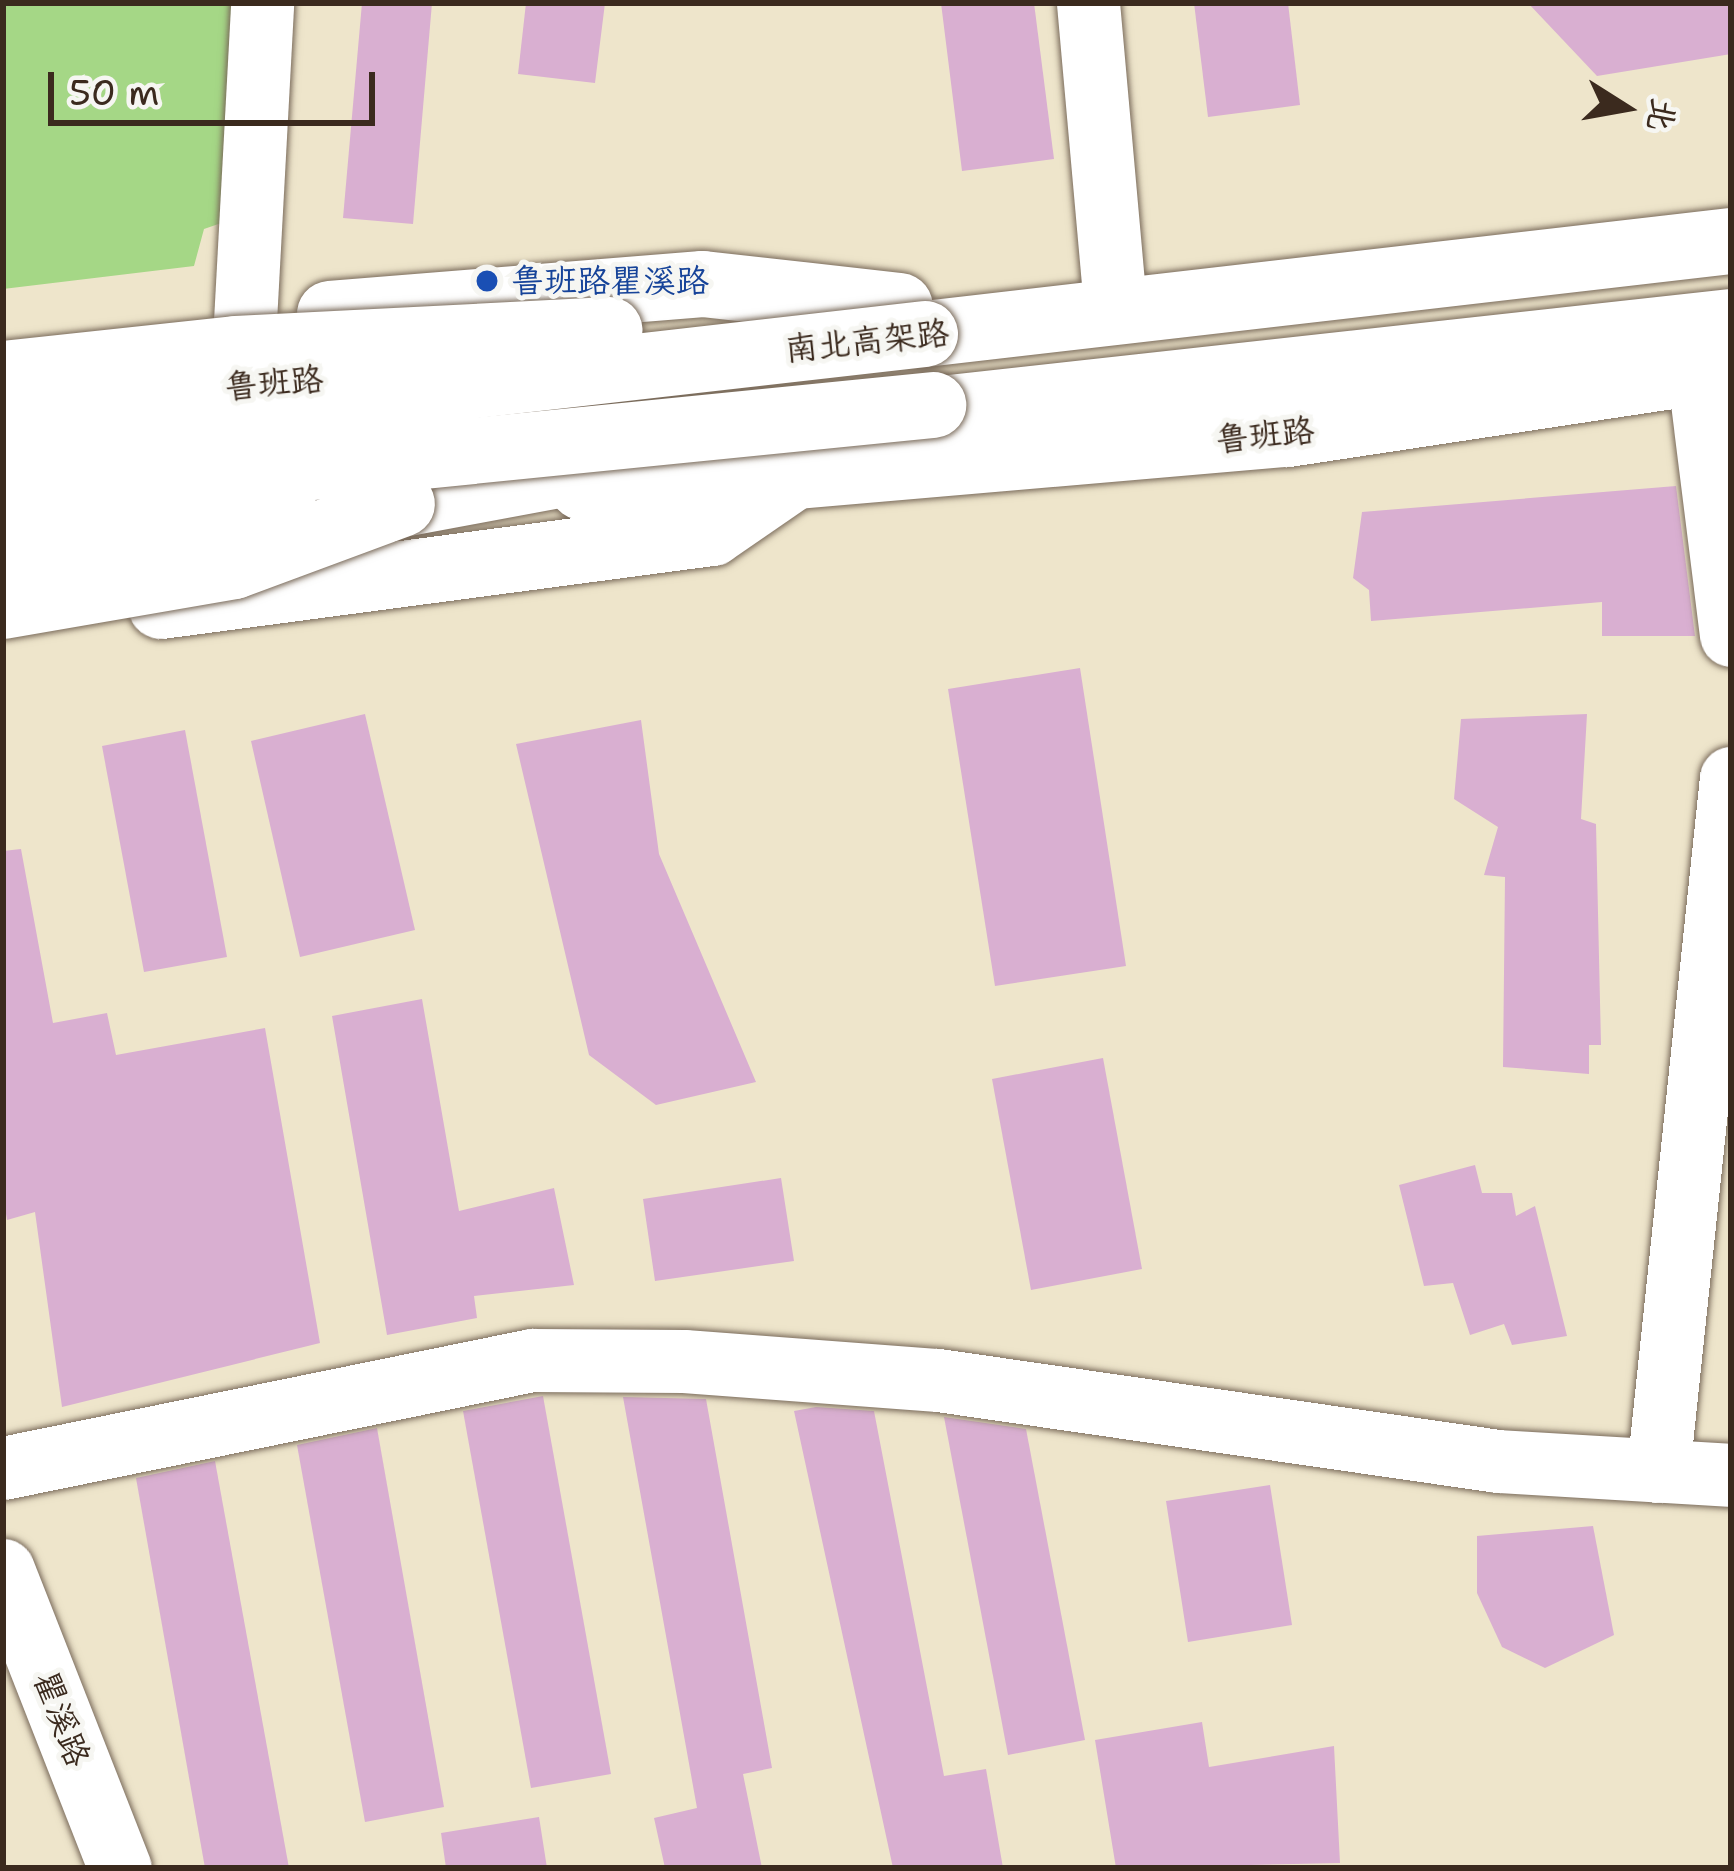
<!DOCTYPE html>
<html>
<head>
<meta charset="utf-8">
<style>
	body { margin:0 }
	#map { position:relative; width:1734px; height:1871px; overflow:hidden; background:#eee5cb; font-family:"Shantell Sans","LXGW WenKai TC",sans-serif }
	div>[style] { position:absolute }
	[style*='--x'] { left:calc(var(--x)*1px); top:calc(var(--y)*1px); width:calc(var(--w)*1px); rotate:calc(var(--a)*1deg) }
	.green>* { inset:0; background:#a5d786 }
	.building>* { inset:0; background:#d9afd1 }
	.roads { filter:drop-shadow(0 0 3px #7a6b5b) drop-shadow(0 0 3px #7a6b5b) }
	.minor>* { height:63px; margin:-31.5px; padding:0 31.5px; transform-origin:31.5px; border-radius:31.5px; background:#fff }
	.major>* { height:66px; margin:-33px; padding:0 33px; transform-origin:33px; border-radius:33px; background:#fff }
	.highway>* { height:66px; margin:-33px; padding:0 33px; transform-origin:33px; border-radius:33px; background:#fff }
	.bridges { filter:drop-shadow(0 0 3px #7a6b5b) drop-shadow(0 0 3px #7a6b5b) }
	.highway-bridge>* { height:66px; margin:-33px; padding:0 33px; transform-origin:33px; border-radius:33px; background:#fff }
	.dots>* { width:33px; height:33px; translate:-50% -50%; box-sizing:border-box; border:6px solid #f6f6f2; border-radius:50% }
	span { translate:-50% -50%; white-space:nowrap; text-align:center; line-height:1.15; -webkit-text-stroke:10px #f6f6f2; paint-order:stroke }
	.transit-label { font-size:33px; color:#164399 }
	.left { translate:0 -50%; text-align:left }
	.street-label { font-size:33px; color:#3b2a1e }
	.frame { position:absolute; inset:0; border:6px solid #3b2a1e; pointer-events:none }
	.north { position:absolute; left:1566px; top:48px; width:120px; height:120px; -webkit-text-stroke:9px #f6f6f2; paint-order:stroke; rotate:101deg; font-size:33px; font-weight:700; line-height:48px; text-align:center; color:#3b2a1e }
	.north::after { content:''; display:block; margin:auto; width:42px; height:54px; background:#3b2a1e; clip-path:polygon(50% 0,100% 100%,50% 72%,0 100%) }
	.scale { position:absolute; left:48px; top:72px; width:327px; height:54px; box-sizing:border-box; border:6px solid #3b2a1e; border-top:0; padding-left:15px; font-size:36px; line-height:42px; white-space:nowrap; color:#3b2a1e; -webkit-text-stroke:9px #f6f6f2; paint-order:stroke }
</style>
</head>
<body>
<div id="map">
	<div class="green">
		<div style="clip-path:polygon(3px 3px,242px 3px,230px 220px,204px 229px,194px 266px,3px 289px)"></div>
	</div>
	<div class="building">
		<div style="clip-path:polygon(362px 3px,432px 3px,413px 224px,343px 218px)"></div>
		<div style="clip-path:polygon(526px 3px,605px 3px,595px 83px,518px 74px)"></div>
		<div style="clip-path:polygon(941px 3px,1034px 3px,1054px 159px,962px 171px)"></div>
		<div style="clip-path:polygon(1194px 3px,1288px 3px,1300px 105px,1208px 117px)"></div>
		<div style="clip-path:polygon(1528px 3px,1731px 3px,1731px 54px,1597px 76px)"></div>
		<div style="clip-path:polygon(1676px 486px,1695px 636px,1602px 636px,1602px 602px,1371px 621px,1369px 590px,1353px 578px,1362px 512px)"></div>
		<div style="clip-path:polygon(1080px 668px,1126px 966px,995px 986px,948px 689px)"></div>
		<div style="clip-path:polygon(365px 714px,415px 930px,300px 957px,251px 741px)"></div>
		<div style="clip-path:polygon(1587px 714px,1581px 819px,1596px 824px,1601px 1045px,1589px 1045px,1589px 1074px,1503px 1067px,1505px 877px,1484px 875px,1498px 827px,1454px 799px,1461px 719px)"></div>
		<div style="clip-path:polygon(641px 720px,659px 854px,756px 1082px,656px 1105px,589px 1055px,516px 744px)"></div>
		<div style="clip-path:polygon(185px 730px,227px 957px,144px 972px,102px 746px)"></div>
		<div style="clip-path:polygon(21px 849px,53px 1023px,107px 1013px,116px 1055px,265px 1028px,320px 1343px,62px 1407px,35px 1212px,7px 1220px,3px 1195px,3px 851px)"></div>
		<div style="clip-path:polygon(422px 999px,459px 1211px,554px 1188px,574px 1285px,474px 1296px,477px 1318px,387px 1335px,332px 1016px)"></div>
		<div style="clip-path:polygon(1103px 1058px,1142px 1269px,1031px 1290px,992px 1079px)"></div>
		<div style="clip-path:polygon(1475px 1165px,1482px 1193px,1512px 1193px,1516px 1216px,1535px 1206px,1567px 1336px,1512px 1345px,1504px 1324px,1470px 1335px,1453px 1283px,1424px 1286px,1399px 1185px)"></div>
		<div style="clip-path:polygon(781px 1178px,794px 1261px,655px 1281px,643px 1199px)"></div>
		<div style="clip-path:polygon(543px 1396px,611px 1774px,531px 1788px,463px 1411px)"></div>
		<div style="clip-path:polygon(623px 1397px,706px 1399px,772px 1768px,743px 1774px,762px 1868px,665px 1868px,654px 1818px,697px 1808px)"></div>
		<div style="clip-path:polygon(816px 1407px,874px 1411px,944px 1776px,986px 1769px,1003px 1868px,893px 1868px,794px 1411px)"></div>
		<div style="clip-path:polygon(944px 1417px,1026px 1429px,1085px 1740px,1008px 1755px)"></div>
		<div style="clip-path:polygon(377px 1428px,444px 1807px,365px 1822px,297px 1445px)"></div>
		<div style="clip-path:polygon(215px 1461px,289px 1868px,205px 1868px,136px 1478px)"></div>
		<div style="clip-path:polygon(1270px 1485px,1292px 1625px,1188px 1642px,1166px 1501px)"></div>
		<div style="clip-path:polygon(1593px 1526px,1614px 1635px,1545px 1668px,1502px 1647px,1477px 1593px,1477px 1536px)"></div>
		<div style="clip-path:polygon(1202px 1722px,1209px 1767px,1334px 1746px,1340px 1863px,1116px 1868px,1095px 1740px)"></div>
		<div style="clip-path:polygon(539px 1817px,547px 1868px,446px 1868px,441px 1833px)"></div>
	</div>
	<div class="roads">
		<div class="minor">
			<div style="--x:1088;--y:3;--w:290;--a:84.9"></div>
			<div style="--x:245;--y:321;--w:318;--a:-86.9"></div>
			<div style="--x:1698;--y:370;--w:267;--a:82.9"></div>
			<div style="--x:3;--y:1468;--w:540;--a:-11.54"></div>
			<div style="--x:532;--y:1360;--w:152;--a:0.4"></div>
			<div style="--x:684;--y:1361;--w:255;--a:4.3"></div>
			<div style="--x:938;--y:1380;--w:566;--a:8.23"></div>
			<div style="--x:1498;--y:1461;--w:233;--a:3.4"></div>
			<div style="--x:1658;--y:1471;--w:697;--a:-83.99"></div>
			<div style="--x:3;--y:1570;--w:320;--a:68.6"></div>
		</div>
		<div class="major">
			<div style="--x:330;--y:314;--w:374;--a:-4.6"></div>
			<div style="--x:703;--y:284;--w:198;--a:6.4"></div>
			<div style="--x:582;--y:487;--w:113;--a:-8.6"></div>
			<div style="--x:694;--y:470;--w:101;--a:3.4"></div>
			<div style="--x:795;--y:476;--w:495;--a:-4.9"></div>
			<div style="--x:1288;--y:434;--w:448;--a:-8.6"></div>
			<div style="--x:161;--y:606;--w:556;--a:-7.55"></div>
			<div style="--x:712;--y:533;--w:101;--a:-34.5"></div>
		</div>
		<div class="highway">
			<div style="--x:925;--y:334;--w:811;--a:-6.58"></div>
			<div style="--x:877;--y:416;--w:859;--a:-6.28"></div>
			<div style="--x:402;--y:504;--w:242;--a:-10.5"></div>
		</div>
	</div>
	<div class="bridges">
		<div class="highway-bridge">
			<div style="--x:3;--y:374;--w:234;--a:-6.1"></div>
			<div style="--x:236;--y:349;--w:374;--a:-2.9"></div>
			<div style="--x:3;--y:439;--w:928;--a:-6.5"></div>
			<div style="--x:3;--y:498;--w:935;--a:-5.71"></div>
			<div style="--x:3;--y:546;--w:285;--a:-6.1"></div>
			<div style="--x:3;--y:606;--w:234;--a:-9.8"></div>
			<div style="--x:234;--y:566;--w:179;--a:-20.3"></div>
		</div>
	</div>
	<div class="dots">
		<div style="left:487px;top:281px;background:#1a4fb4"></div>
	</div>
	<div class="transit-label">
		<span class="left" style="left:511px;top:281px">鲁班路瞿溪路</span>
	</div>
	<div class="street-label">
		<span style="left:867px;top:341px;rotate:-6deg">南北高架路</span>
		<span style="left:274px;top:383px;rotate:-5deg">鲁班路</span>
		<span style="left:1265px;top:435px;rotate:-6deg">鲁班路</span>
		<span style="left:62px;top:1719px;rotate:69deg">瞿溪路</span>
	</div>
	<div class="frame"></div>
	<div class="north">北</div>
	<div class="scale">50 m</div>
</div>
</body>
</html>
